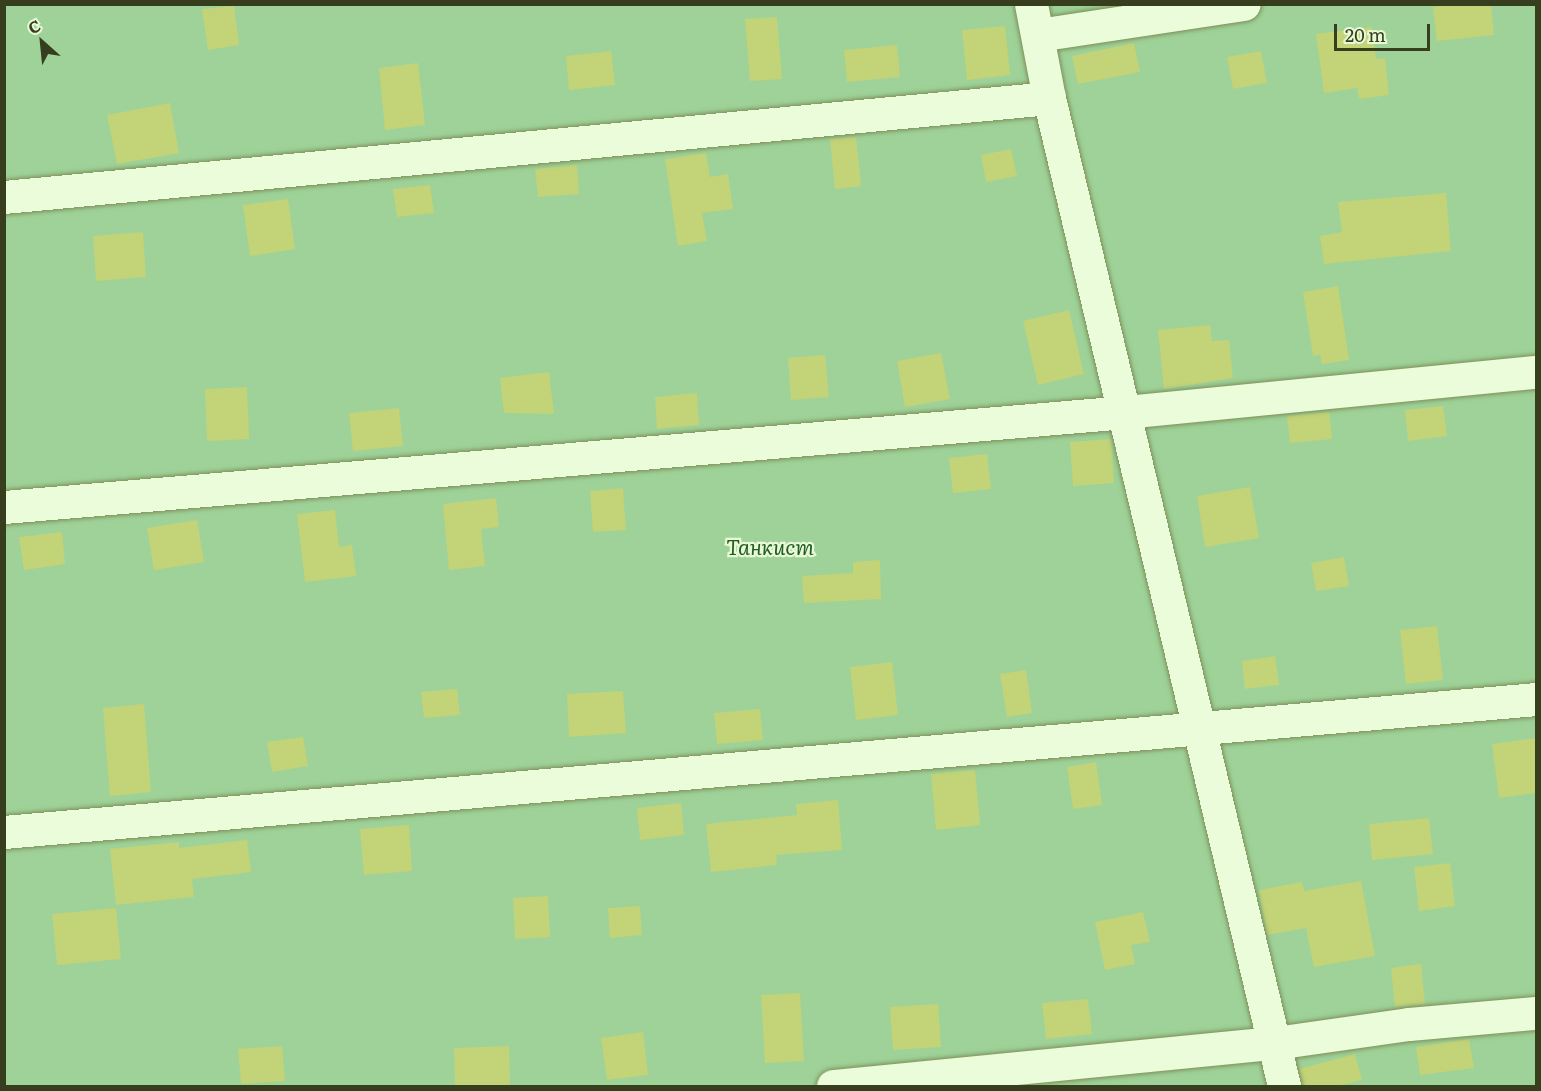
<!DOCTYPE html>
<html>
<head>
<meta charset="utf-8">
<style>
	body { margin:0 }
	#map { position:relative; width:1541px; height:1091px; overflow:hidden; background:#ddf2c6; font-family:Literata,serif }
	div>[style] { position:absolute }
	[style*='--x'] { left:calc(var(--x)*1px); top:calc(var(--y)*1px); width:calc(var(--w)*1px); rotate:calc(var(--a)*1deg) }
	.green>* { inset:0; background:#9ed298 }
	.building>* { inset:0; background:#c2d378 }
	.roads { filter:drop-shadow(0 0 2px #7f9059) drop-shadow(0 0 2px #7f9059) }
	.minor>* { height:33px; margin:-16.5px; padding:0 16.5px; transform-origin:16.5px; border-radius:16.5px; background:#ebfcda }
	span { translate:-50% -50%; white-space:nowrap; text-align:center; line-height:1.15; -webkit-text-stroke:4.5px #e8f9d6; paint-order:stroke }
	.park-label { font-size:21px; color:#235d25; font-style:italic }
	.frame { position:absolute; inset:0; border:6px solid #363e1e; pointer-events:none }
	.north { position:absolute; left:12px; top:12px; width:60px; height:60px; -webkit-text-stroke:4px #e8f9d6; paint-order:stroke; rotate:333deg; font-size:16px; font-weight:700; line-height:24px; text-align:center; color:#363e1e }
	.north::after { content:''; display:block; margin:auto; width:21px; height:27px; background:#363e1e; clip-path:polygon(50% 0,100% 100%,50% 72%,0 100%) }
	.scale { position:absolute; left:1334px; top:24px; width:96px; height:27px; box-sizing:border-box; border:3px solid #363e1e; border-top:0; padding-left:8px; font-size:18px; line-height:21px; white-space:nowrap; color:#363e1e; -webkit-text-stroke:4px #e8f9d6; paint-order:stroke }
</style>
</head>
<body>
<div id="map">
	<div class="green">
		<div style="clip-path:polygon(5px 5px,1536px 5px,1536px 1086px,5px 1086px)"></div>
	</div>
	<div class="building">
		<div style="clip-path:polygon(1456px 4px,1491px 4px,1494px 35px,1437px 41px,1433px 7px)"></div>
		<div style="clip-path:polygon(234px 6px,239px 45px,208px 50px,202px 9px)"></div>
		<div style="clip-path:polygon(777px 17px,782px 79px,750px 81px,745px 19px)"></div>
		<div style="clip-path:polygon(1005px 26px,1010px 75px,967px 80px,962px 30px)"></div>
		<div style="clip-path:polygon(1372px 27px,1376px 59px,1385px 58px,1389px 95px,1359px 99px,1357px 88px,1324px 93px,1316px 34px)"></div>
		<div style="clip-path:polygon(1134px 43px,1140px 72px,1078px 84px,1072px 56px)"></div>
		<div style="clip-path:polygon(897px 45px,900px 77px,847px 82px,844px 50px)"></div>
		<div style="clip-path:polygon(611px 51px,615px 85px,569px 90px,566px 56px)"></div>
		<div style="clip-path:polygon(1261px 51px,1267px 83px,1233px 89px,1227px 57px)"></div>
		<div style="clip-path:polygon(418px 63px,425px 125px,385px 130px,379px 68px)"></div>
		<div style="clip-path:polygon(170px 103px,179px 153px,117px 164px,107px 115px)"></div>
		<div style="clip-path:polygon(856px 137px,861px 186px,835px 189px,830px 139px)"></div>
		<div style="clip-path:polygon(1011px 149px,1017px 176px,986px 182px,981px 155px)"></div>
		<div style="clip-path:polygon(706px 153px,710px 177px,728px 174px,733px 209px,702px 213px,707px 241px,678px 246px,665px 159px)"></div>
		<div style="clip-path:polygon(577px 165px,579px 194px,538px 197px,535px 169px)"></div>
		<div style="clip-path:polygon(430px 185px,434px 213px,397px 217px,393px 189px)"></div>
		<div style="clip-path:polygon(1446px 193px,1451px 251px,1324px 264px,1320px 236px,1342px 232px,1338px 202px)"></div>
		<div style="clip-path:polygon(288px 199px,295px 249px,250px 256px,243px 205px)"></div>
		<div style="clip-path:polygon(143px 232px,146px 277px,96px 281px,93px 236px)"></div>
		<div style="clip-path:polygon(1338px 286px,1349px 360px,1322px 364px,1320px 355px,1313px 356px,1303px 292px)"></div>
		<div style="clip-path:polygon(1069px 310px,1084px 374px,1038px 385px,1023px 321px)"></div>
		<div style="clip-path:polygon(1210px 325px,1212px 341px,1229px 340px,1233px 378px,1164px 389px,1158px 330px)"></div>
		<div style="clip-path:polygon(941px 353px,950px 399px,905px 407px,897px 361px)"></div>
		<div style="clip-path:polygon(825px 355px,829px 397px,791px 400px,788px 358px)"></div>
		<div style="clip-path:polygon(549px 372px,554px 414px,504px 413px,500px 378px)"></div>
		<div style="clip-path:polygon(247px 387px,249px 439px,207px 441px,205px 389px)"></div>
		<div style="clip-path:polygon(697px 393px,699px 425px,657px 429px,655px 397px)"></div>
		<div style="clip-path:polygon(1443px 406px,1447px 436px,1408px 441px,1405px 410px)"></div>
		<div style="clip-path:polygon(399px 408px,403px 446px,353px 451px,349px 413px)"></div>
		<div style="clip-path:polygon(1329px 412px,1332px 439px,1290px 443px,1287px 416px)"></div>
		<div style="clip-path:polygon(1111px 439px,1114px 483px,1073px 486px,1070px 442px)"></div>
		<div style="clip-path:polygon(987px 454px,991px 489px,953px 493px,949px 458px)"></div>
		<div style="clip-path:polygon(1250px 487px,1259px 538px,1205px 547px,1197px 496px)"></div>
		<div style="clip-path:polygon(623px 488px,626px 530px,593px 532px,590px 491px)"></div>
		<div style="clip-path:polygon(496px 498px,499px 527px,481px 529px,485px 566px,449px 570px,443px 504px)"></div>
		<div style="clip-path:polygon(335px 510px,339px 547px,352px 545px,356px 576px,305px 582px,297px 514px)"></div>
		<div style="clip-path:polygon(197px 520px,204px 562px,154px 570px,147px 528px)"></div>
		<div style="clip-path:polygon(62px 532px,65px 564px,24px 570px,19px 537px)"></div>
		<div style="clip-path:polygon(1344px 557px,1349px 586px,1316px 591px,1311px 563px)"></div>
		<div style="clip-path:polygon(880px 560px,881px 599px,804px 603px,802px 576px,853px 573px,853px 562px)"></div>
		<div style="clip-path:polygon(1437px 626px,1443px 680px,1406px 684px,1400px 630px)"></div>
		<div style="clip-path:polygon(1275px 656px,1279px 685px,1245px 689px,1242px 661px)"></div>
		<div style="clip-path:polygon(892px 662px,898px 715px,856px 720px,850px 667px)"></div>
		<div style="clip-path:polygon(1026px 670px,1032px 713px,1007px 717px,1000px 674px)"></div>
		<div style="clip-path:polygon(457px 689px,460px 715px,424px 718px,421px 692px)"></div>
		<div style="clip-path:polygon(623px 691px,626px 733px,569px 737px,567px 694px)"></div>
		<div style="clip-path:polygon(144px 704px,151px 792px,110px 796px,103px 708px)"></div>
		<div style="clip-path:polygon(760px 709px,763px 740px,717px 744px,714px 713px)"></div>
		<div style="clip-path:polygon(303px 737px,308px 766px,272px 772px,267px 742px)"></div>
		<div style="clip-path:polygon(1536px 738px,1536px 793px,1499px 798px,1492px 744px)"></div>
		<div style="clip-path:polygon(1096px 762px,1102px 805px,1073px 809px,1067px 767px)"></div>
		<div style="clip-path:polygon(975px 770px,980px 825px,936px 830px,931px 774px)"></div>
		<div style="clip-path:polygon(838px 800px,842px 850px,776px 855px,777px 865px,711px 872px,706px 824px,797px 815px,796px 804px)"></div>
		<div style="clip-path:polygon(681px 803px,684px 835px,640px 840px,637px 808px)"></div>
		<div style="clip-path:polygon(1429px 818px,1433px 854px,1372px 860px,1369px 824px)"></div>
		<div style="clip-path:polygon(409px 825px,412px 871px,364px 875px,360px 829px)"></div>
		<div style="clip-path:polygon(247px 840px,251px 872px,192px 879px,194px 897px,116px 905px,110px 849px,179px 842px,179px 848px)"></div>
		<div style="clip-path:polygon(1450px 863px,1455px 906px,1419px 911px,1414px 867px)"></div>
		<div style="clip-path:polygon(1361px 881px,1375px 956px,1314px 967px,1306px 928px,1267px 935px,1259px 890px,1302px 882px,1304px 891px)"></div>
		<div style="clip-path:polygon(548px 896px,550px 937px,515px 939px,513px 898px)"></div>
		<div style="clip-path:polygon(640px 906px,642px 935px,610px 938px,608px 908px)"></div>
		<div style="clip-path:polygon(116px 908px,121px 959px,57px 965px,52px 914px)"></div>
		<div style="clip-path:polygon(1143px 912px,1150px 942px,1131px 945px,1135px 964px,1105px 970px,1095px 922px)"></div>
		<div style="clip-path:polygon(1421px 964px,1425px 1004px,1395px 1007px,1391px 968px)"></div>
		<div style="clip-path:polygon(800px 993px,804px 1061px,765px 1063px,761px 995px)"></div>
		<div style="clip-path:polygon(1088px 999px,1092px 1034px,1046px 1039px,1042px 1003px)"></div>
		<div style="clip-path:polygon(938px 1004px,941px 1047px,893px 1050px,890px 1007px)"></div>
		<div style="clip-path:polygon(643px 1032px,648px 1075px,607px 1080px,601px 1038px)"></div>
		<div style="clip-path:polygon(1469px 1039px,1474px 1068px,1420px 1075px,1416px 1047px)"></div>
		<div style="clip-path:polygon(282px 1046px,285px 1081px,241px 1084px,238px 1049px)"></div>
		<div style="clip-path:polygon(509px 1046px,510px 1086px,455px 1086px,454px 1048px)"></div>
		<div style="clip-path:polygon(1355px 1054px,1362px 1080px,1338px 1086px,1302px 1086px,1299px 1069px)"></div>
	</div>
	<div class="roads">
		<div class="minor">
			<div style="--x:1031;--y:4;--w:96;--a:79.2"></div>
			<div style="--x:1049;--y:98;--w:1016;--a:76.62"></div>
			<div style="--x:1038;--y:35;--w:208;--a:-8.6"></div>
			<div style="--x:4;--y:197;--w:1050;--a:-5.41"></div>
			<div style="--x:4;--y:507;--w:1125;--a:-4.84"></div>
			<div style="--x:1125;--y:412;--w:413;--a:-5.6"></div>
			<div style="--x:4;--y:832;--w:1538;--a:-4.96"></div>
			<div style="--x:833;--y:1086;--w:444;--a:-5.6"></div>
			<div style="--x:1275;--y:1043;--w:135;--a:-8.1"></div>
			<div style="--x:1409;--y:1024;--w:127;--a:-5"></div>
		</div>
	</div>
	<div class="park-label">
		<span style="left:770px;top:546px">Танкист</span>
	</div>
	<div class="frame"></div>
	<div class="north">С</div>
	<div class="scale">20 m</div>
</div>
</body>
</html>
